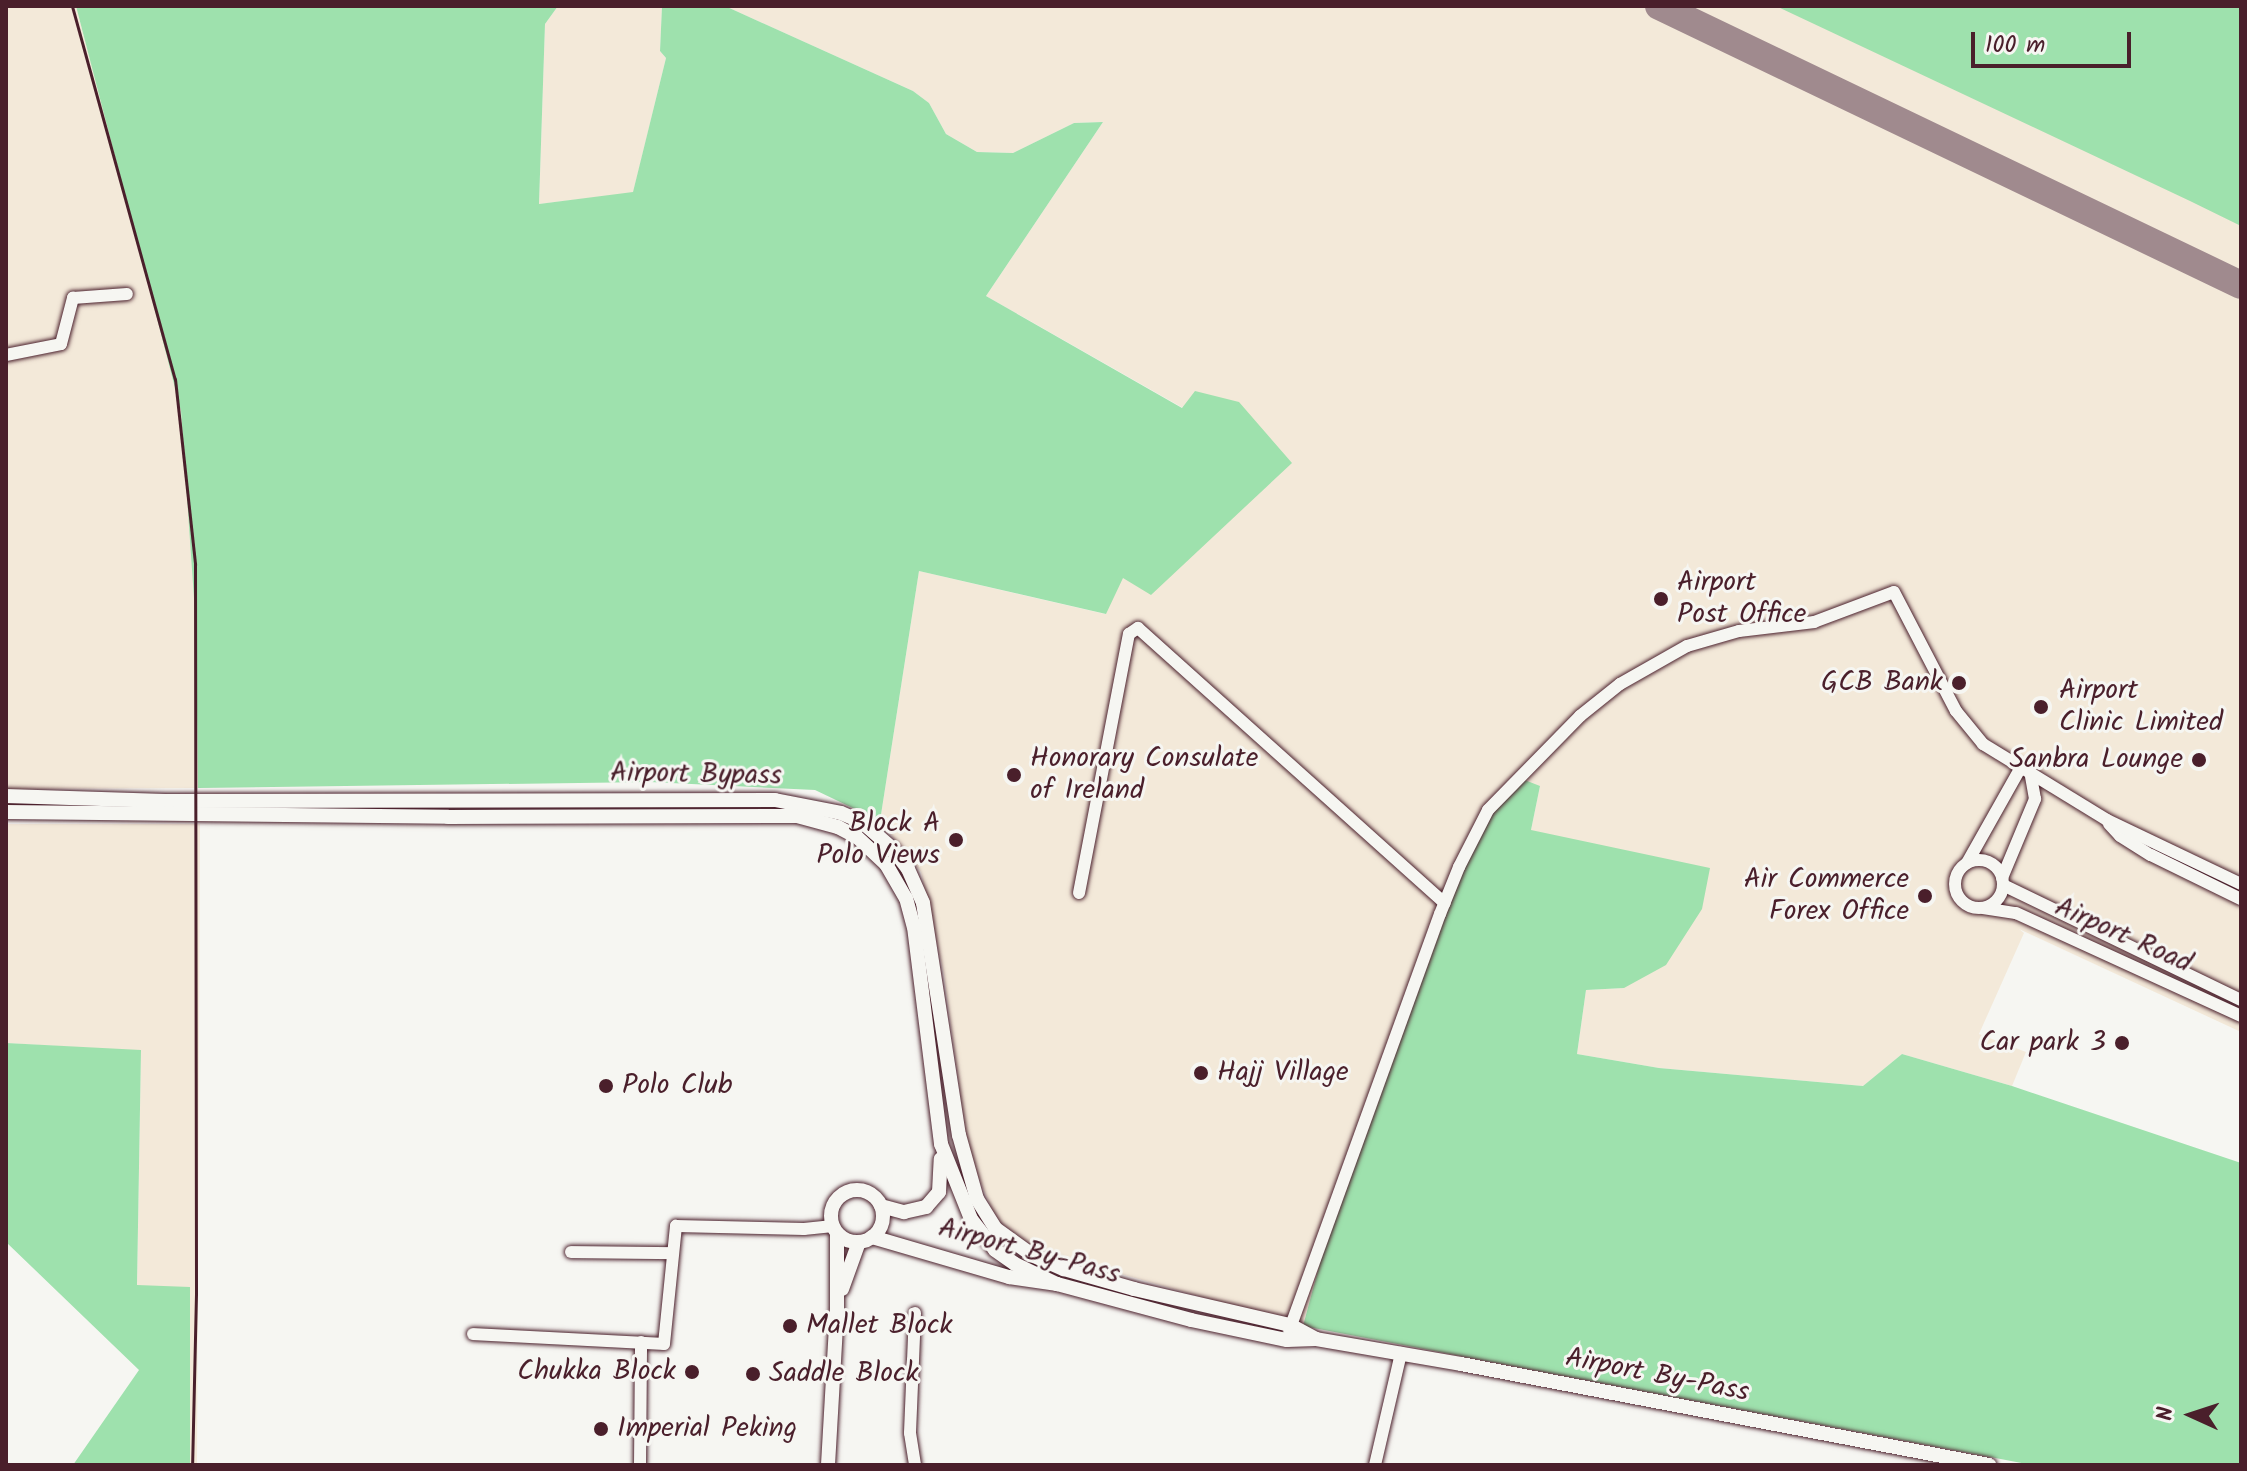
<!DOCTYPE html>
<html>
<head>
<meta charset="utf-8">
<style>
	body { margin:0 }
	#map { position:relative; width:2247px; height:1471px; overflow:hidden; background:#f6f6f2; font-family:Kalam,sans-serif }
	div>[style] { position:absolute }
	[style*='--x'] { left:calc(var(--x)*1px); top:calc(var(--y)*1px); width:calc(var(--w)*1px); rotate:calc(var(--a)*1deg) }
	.built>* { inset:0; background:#f3e9d9 }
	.green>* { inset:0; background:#9ee1ad }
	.taxiway>* { height:28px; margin:-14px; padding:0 14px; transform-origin:14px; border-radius:14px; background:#a08a8e }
	.roads { filter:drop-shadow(0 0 2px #4a1f2b) drop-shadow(0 0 2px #4a1f2b) }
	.minor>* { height:12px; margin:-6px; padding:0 6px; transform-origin:6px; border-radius:6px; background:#f6f6f2 }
	.minor>.ring { margin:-6px; padding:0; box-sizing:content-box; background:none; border:12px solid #f6f6f2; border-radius:50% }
	.major>* { height:14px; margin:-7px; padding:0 7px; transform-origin:7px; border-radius:7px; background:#f6f6f2 }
	.major>.ring { margin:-7px; padding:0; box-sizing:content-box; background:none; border:14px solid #f6f6f2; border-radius:50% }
	.rail>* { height:3px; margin:-1.5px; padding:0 1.5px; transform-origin:1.5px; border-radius:1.5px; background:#4a1f2b }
	.dots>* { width:22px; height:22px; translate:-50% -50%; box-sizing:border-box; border:4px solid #f6f6f2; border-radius:50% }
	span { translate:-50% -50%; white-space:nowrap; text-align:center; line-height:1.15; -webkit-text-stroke:6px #f6f6f2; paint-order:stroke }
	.poi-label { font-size:28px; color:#4a1f2b }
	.left { translate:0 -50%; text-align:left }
	.right { translate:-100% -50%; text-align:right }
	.street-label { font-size:28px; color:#4a1f2b }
	.frame { position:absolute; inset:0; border:8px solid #4a1f2b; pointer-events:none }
	.north { position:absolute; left:2151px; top:1375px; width:80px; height:80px; -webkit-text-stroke:6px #f6f6f2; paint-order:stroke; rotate:273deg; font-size:22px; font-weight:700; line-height:32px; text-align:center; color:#4a1f2b }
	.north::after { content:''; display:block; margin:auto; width:28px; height:36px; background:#4a1f2b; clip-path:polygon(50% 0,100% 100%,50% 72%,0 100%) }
	.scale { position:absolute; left:1971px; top:32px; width:160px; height:36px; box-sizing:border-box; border:4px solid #4a1f2b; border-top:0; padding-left:10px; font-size:24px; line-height:28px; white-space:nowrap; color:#4a1f2b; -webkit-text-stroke:6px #f6f6f2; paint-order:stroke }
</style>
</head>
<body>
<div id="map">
	<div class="built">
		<div style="clip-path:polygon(6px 6px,76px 6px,160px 324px,181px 411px,188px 495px,196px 627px,198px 788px,6px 789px)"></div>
		<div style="clip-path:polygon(558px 6px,662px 6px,660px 51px,666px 58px,633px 193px,539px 204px,545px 24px)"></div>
		<div style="clip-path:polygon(725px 6px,2241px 6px,2241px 1032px,2019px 929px,2024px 933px,1979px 1034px,2026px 1052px,2012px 1086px,1902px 1054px,1863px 1086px,1659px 1068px,1577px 1054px,1586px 990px,1624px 988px,1531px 830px,1540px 786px,1349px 1155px,1303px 1326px,1034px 1249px,996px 1219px,968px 1152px,944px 974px,921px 872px,880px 821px,919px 571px,1105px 614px,1183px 408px,986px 296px,1103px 122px,1074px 123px,1013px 153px,977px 152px,946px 134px,929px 103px,913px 91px)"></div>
		<div style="clip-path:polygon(6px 824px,200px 824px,197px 1465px,190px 1465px,190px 1288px,137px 1286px,141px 1051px,6px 1043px)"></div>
	</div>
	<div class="green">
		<div style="clip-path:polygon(76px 6px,558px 6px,545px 24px,539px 204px,633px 192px,666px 58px,660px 51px,662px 6px,725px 6px,913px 91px,929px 103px,946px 134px,977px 152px,1013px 153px,1074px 123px,1103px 122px,986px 296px,1182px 408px,1195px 391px,1239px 402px,1292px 463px,1151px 595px,1123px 578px,1106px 614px,919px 571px,880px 821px,815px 790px,650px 782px,198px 788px,196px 627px,181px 411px)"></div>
		<div style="clip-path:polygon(1776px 6px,2241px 6px,2241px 226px,2190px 201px)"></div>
		<div style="clip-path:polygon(1522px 779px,1540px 786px,1531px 830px,1710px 868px,1702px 909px,1666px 965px,1624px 988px,1586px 990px,1577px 1054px,1659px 1068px,1863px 1086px,1902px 1054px,2012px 1086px,2241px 1163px,2241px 1465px,2032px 1465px,1303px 1326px,1349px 1155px,1458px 876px,1497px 806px)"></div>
		<div style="clip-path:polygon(6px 1043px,141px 1050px,137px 1285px,190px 1287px,190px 1465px,73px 1465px,139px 1370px,6px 1242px)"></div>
	</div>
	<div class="taxiway">
		<div style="--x:1659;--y:6;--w:645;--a:25.61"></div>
	</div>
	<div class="roads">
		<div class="minor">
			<div style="--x:6;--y:355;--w:56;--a:-11.3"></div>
			<div style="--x:61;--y:344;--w:48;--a:-75.4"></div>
			<div style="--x:73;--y:298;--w:54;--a:-4.2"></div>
			<div style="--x:2109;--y:824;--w:16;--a:47"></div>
			<div style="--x:2120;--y:836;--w:36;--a:32"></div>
			<div style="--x:2151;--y:855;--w:100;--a:26.1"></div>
			<div class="ring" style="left:1955px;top:860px;width:36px;height:36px"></div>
			<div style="--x:1967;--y:863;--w:108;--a:-60.6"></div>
			<div style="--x:2002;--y:878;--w:86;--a:-67.3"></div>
			<div style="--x:2035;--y:799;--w:23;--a:-100"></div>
			<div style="--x:2003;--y:885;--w:264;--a:25.8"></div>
			<div style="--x:1079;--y:893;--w:264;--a:-79.1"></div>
			<div style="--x:1129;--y:634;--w:11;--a:-34"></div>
			<div style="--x:1138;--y:628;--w:412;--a:41.9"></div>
			<div style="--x:1983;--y:908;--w:33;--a:9"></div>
			<div style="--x:2016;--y:913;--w:247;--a:24.6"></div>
			<div style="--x:571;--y:1252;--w:102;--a:0.6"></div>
			<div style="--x:915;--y:1313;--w:120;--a:92.4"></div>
			<div style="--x:910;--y:1433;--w:32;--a:81"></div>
			<div style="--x:1289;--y:1331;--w:443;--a:-70.1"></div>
			<div style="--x:1440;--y:914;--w:51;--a:-68"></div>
			<div style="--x:1459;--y:867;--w:64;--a:-63"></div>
			<div style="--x:1488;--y:810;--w:132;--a:-45.6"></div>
			<div style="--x:1580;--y:716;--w:51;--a:-38.7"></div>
			<div style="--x:1620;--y:684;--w:77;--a:-29.6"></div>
			<div style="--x:1687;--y:646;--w:54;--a:-16.1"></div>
			<div style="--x:1739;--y:631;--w:76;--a:-6.8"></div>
			<div style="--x:1814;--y:622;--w:85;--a:-20.6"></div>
			<div style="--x:1894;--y:592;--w:134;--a:62.5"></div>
			<div style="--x:1956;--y:711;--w:43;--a:50.7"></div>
			<div style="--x:1983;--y:744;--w:145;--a:31.5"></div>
			<div style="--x:2107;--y:820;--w:148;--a:25.5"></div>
			<div style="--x:473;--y:1334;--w:191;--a:3"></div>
			<div style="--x:664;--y:1344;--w:119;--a:-84.2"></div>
			<div style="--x:676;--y:1226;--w:128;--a:1.3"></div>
			<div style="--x:804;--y:1229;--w:29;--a:-6"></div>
			<div style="--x:640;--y:1465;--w:123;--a:-89.5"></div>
			<div style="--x:1375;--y:1465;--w:115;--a:-76.9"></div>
		</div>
		<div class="major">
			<div style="--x:6;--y:796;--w:159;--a:1.8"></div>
			<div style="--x:165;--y:801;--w:610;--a:-0.09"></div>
			<div style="--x:775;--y:800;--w:67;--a:11.1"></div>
			<div style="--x:841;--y:813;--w:23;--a:23"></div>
			<div style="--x:862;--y:822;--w:41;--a:41.1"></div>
			<div style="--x:893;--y:849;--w:25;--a:53"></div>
			<div style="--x:908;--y:869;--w:37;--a:66"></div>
			<div style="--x:923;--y:903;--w:235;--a:81.2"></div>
			<div style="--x:959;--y:1135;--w:66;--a:74.3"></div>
			<div style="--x:977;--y:1199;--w:36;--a:58"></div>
			<div style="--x:996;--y:1229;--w:44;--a:35.8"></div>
			<div style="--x:1032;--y:1255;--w:35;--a:24"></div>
			<div style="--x:1064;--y:1269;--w:73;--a:15.9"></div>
			<div style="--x:1134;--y:1289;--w:160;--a:13"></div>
			<div style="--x:1290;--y:1325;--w:30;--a:28"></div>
			<div style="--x:6;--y:812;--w:442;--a:0.6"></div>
			<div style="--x:448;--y:817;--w:322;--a:-0.2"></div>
			<div style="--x:770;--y:816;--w:27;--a:0"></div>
			<div style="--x:797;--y:816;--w:42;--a:15"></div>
			<div style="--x:838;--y:827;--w:21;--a:28"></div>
			<div style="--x:857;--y:837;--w:40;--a:43"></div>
			<div style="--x:886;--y:864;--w:39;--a:60"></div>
			<div style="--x:906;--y:898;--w:30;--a:75"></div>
			<div style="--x:914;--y:927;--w:219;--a:82.9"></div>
			<div style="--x:941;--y:1144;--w:81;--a:68.2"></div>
			<div style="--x:971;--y:1219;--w:39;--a:52"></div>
			<div style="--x:995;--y:1250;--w:24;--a:35"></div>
			<div style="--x:1015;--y:1264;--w:47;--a:25.5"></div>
			<div class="ring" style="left:831px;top:1190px;width:38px;height:38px"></div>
			<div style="--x:881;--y:1206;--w:24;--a:15"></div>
			<div style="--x:904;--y:1212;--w:23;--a:-13"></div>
			<div style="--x:926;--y:1207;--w:20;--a:-49"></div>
			<div style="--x:939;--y:1192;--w:33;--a:-87"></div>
			<div style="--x:872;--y:1237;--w:143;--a:16.3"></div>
			<div style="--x:1009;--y:1277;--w:49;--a:8.3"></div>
			<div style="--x:1057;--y:1284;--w:139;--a:15"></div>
			<div style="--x:1191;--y:1320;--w:98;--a:11.8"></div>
			<div style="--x:1287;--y:1340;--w:29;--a:-2"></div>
			<div style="--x:1316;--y:1339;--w:147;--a:9.8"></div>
			<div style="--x:1461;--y:1364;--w:538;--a:10.83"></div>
			<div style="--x:842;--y:1289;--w:50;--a:-70.1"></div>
			<div style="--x:828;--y:1465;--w:157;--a:-86.7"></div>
			<div style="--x:837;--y:1308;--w:74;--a:-90"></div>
		</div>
	</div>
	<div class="rail">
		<div style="--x:72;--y:6;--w:387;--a:74.6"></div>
		<div style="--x:175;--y:379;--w:186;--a:83.8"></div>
		<div style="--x:195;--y:564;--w:730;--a:89.92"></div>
		<div style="--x:196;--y:1294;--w:171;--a:91.3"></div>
	</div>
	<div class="dots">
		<div style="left:1661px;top:599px;background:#4a1f2b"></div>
		<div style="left:1959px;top:683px;background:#4a1f2b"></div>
		<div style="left:2041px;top:707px;background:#4a1f2b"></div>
		<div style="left:2199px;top:760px;background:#4a1f2b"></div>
		<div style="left:1014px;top:775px;background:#4a1f2b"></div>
		<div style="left:956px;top:840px;background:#4a1f2b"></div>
		<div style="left:1925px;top:896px;background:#4a1f2b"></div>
		<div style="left:2122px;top:1043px;background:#4a1f2b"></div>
		<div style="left:1201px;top:1073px;background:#4a1f2b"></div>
		<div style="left:606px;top:1086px;background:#4a1f2b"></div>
		<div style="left:790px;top:1326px;background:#4a1f2b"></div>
		<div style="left:692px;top:1372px;background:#4a1f2b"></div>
		<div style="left:753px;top:1374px;background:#4a1f2b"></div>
		<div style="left:601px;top:1429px;background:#4a1f2b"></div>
	</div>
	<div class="poi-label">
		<span class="left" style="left:1677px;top:599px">Airport<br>Post Office</span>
		<span class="right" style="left:1943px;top:683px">GCB Bank</span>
		<span class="left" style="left:2059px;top:707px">Airport<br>Clinic Limited</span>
		<span class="left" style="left:1030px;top:775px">Honorary Consulate<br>of Ireland</span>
		<span class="right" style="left:2183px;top:760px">Sanbra Lounge</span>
		<span class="right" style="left:940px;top:840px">Block A<br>Polo Views</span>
		<span class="right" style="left:1909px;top:896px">Air Commerce<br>Forex Office</span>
		<span class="right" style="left:2106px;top:1043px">Car park 3</span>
		<span class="left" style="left:1217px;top:1073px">Hajj Village</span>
		<span class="left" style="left:622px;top:1086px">Polo Club</span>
		<span class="left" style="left:806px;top:1326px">Mallet Block</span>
		<span class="right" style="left:676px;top:1372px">Chukka Block</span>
		<span class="left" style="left:769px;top:1374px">Saddle Block</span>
		<span class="left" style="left:617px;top:1429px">Imperial Peking</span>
	</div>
	<div class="street-label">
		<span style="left:696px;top:775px;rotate:1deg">Airport Bypass</span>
		<span style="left:2123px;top:936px;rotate:24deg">Airport Road</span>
		<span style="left:1029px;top:1252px;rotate:15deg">Airport By-Pass</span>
		<span style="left:1657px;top:1376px;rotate:11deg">Airport By-Pass</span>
	</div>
	<div class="frame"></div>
	<div class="north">N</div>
	<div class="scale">100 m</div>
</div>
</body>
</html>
